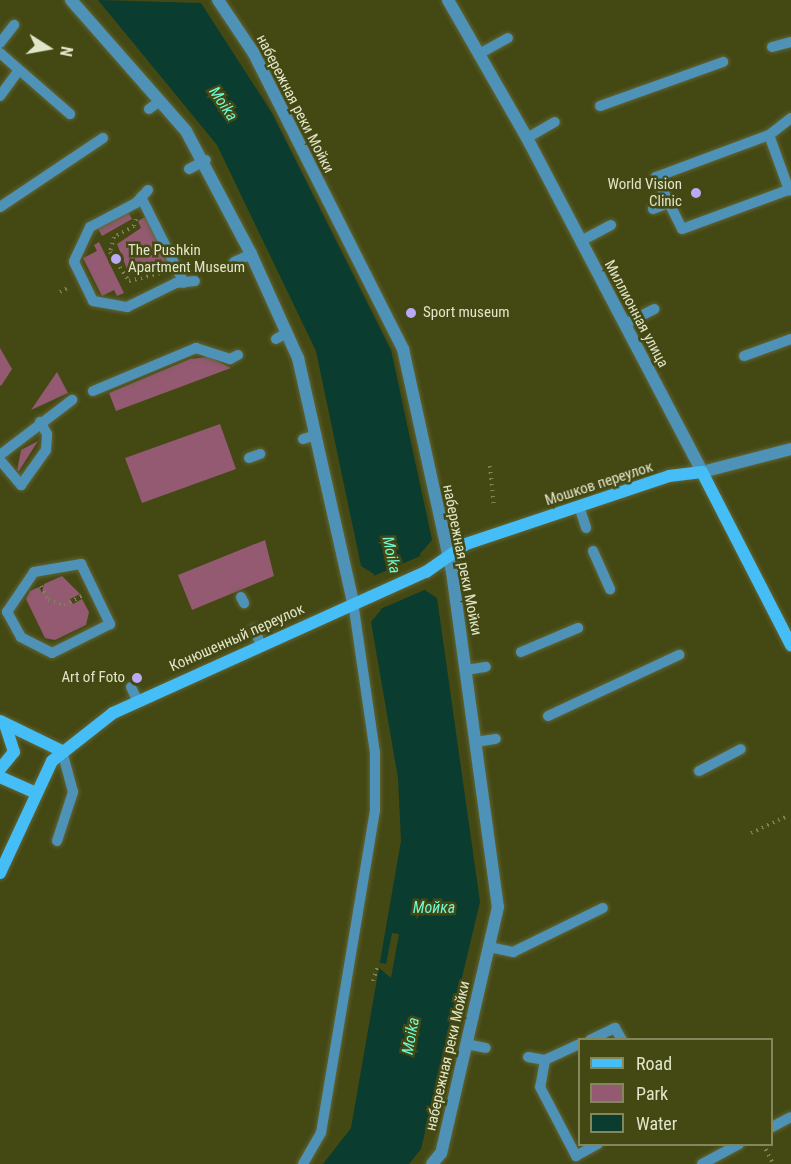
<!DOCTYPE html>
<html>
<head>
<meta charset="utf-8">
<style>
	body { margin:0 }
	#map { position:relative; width:791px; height:1164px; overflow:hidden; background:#444813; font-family:"Roboto Condensed",sans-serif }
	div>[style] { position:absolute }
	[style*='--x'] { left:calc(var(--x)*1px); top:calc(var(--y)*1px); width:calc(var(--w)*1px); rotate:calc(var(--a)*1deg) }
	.green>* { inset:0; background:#935a72 }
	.water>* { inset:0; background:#0b3c30 }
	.pier>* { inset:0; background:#444813 }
	.path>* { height:4px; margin-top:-2px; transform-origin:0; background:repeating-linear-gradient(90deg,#7e8256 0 1.5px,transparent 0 6px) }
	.roads { filter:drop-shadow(0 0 2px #606434) drop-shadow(0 0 2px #606434) }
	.lane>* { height:10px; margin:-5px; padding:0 5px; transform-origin:5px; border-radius:5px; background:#4e93b7 }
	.street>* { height:12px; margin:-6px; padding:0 6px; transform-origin:6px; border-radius:6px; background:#4e93b7 }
	.secondary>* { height:12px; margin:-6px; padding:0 6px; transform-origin:6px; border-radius:6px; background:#45bef7 }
	.dots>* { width:16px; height:16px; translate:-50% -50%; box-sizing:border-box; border:3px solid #444813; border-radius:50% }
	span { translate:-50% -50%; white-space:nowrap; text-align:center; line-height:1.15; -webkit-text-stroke:5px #444813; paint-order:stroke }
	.street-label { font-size:15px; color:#e1e5c9 }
	.poi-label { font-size:15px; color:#e1e5c9 }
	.right { translate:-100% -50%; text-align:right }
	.left { translate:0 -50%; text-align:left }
	.water-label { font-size:16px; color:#6efad6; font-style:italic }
	.legend { position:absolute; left:578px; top:1038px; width:195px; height:108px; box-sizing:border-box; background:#444813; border:2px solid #83875c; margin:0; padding:8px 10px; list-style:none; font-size:18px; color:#e1e5c9 }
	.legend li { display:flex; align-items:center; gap:12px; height:30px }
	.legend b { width:30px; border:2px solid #83875c }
	.north { position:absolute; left:18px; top:18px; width:60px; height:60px; -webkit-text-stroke:4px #444813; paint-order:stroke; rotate:101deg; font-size:16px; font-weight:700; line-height:24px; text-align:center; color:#e1e5c9 }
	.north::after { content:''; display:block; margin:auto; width:21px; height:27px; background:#e1e5c9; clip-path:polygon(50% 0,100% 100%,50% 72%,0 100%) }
</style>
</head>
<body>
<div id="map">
	<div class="green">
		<div style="clip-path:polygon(128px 212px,132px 219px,102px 236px,98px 229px)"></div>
		<div style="clip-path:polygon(147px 216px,171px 265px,162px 270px,158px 264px,129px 274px,117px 244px,141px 228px,138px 221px)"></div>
		<div style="clip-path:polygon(99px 242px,124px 293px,117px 296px,114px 290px,102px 296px,83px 258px,97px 251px,94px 245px)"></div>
		<div style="clip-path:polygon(0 348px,12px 369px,1px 386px,0 385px)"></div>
		<div style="clip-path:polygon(209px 357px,231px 368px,116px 411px,109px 393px,190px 359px)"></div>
		<div style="clip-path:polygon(57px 372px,68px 393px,31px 410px)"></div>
		<div style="clip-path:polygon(220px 424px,236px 469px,142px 503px,125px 458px)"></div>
		<div style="clip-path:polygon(38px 441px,19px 471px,17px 471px,21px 450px)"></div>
		<div style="clip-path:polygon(265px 540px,274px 576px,192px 610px,178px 575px)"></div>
		<div style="clip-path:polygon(62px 576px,80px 594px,70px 599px,73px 604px,82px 599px,89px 612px,86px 625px,55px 640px,45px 638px,26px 599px,30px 591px,39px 587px,42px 593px,44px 584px)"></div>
	</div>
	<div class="water">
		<div style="clip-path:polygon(98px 0,201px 3px,272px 113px,391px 350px,432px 540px,420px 554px,426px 591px,437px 598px,480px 902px,421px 1149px,409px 1164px,323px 1164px,351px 1128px,401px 841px,398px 778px,371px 622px,381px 610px,374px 574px,361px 566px,316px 351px,217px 145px)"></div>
	</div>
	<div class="pier">
		<div style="clip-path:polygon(423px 555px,429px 588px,378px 610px,371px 577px)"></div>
		<div style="clip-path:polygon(392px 933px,399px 934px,391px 978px,378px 967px,372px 981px,376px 962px,386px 964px)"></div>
	</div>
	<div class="path">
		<div style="--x:136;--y:219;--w:7;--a:106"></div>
		<div style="--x:134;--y:226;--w:23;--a:151"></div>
		<div style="--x:114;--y:237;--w:16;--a:105"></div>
		<div style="--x:110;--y:252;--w:35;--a:57"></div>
		<div style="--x:129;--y:281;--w:33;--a:-14"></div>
		<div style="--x:60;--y:292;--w:11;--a:-27"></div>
		<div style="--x:490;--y:466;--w:41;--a:84.4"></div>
		<div style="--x:41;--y:586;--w:16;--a:63"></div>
		<div style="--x:48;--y:600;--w:17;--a:17"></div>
		<div style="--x:64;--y:605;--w:20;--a:-27"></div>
		<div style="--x:751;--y:833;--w:38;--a:-25"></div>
		<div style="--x:373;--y:981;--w:16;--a:-72"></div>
		<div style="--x:763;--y:1144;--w:22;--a:63"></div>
	</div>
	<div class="roads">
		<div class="lane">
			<div style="--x:0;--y:43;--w:23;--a:-52"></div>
			<div style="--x:772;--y:47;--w:20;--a:-15"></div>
			<div style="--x:0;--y:53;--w:93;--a:41.1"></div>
			<div style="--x:479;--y:54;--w:33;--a:-29"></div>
			<div style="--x:0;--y:96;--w:32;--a:-54"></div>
			<div style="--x:600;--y:106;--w:131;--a:-19.7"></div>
			<div style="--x:149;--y:109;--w:14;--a:-36"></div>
			<div style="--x:791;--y:118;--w:28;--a:142"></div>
			<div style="--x:769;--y:135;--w:121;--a:159.6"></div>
			<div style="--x:656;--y:177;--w:58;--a:63.4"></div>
			<div style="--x:682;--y:229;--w:116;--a:-20.2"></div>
			<div style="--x:769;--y:135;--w:59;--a:70"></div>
			<div style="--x:527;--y:138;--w:32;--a:-30"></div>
			<div style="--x:189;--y:169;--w:19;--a:-28"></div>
			<div style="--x:148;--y:190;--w:18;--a:133"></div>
			<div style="--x:136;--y:203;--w:52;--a:152.4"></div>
			<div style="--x:90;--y:227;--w:38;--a:115"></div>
			<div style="--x:74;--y:262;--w:43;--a:64"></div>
			<div style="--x:93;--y:301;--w:35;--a:10"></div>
			<div style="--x:127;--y:307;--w:55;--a:-26.1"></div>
			<div style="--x:176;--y:283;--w:19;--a:-6"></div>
			<div style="--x:141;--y:197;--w:96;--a:63.4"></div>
			<div style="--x:0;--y:207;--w:124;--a:-33.8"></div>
			<div style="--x:653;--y:209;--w:17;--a:-21"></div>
			<div style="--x:581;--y:241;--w:34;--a:-28"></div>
			<div style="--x:234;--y:262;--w:19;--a:-25"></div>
			<div style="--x:625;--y:324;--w:33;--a:-27"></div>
			<div style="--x:276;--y:339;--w:13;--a:-29"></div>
			<div style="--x:744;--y:356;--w:50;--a:-19.9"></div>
			<div style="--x:93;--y:391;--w:112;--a:-22.7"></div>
			<div style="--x:196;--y:348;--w:36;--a:18"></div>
			<div style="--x:230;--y:359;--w:9;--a:-27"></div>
			<div style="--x:303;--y:439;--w:14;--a:-17"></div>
			<div style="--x:0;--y:455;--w:91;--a:-37.4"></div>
			<div style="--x:249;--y:458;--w:12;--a:-20"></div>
			<div style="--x:0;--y:460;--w:33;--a:50"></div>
			<div style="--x:21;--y:485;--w:43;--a:-54.5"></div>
			<div style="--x:46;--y:450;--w:16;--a:-86"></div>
			<div style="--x:47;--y:434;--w:14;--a:-120"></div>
			<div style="--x:579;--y:506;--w:23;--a:72"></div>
			<div style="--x:593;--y:551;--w:42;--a:65.9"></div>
			<div style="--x:81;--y:564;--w:67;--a:64.2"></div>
			<div style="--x:110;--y:624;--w:65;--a:153.4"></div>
			<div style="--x:52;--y:653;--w:35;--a:-153"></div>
			<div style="--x:21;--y:637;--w:29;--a:-119"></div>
			<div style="--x:7;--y:612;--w:48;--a:-56"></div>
			<div style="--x:34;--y:572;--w:48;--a:-9.7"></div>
			<div style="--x:241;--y:597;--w:7;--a:63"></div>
			<div style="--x:254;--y:629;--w:17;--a:66"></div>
			<div style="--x:521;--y:652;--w:62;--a:-22.8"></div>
			<div style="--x:466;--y:670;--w:20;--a:-9"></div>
			<div style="--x:131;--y:687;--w:14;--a:65"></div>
			<div style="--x:548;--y:716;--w:145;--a:-25"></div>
			<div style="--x:476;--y:742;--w:20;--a:-9"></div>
			<div style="--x:699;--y:771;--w:47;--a:-27.6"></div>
			<div style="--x:57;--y:841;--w:52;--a:-71.9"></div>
			<div style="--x:73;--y:792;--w:42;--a:-105"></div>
			<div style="--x:489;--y:947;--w:25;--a:12"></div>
			<div style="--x:513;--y:952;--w:100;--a:-26.1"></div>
			<div style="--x:590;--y:1040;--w:28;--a:-26"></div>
			<div style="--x:615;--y:1028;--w:14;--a:60"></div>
			<div style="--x:466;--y:1044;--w:20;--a:11"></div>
			<div style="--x:528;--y:1057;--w:17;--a:10"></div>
			<div style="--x:545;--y:1060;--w:38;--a:-25"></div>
			<div style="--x:545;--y:1060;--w:27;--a:100"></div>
			<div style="--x:540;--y:1087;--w:78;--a:62.4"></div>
			<div style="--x:576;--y:1156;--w:25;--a:-29"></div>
			<div style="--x:772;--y:1127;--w:21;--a:-28"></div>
			<div style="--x:303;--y:1164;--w:36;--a:-60"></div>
			<div style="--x:321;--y:1133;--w:326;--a:-80.5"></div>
			<div style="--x:375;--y:811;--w:58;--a:-90"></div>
			<div style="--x:375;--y:753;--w:152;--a:-98.3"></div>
			<div style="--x:702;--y:1164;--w:42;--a:-28.4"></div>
		</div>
		<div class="street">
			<div style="--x:71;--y:0;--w:174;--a:48.7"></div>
			<div style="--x:186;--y:131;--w:139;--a:62.1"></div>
			<div style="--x:251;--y:254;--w:114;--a:65.7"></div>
			<div style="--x:298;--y:358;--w:251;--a:77.3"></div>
			<div style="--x:218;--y:0;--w:63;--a:56.1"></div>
			<div style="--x:253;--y:52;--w:333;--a:63.2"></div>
			<div style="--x:403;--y:349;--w:228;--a:77.6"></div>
			<div style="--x:452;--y:572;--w:338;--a:82.2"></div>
			<div style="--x:498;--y:907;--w:253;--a:103"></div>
			<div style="--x:441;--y:1153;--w:14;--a:129"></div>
			<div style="--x:448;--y:0;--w:159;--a:60.2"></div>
			<div style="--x:527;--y:138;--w:377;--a:62.3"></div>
			<div style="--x:702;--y:472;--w:92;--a:-14.5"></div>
		</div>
		<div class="secondary">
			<div style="--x:0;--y:721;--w:69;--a:25.8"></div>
			<div style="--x:0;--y:769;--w:22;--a:-51"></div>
			<div style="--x:14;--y:752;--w:28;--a:-108"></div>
			<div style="--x:0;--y:777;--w:37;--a:24"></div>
			<div style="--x:0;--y:873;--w:123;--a:-65.1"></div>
			<div style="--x:52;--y:761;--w:78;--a:-38.2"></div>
			<div style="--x:113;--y:713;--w:343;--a:-24.3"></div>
			<div style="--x:426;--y:572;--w:49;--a:-35"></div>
			<div style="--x:466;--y:544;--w:214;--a:-18.5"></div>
			<div style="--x:669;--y:476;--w:33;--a:-7"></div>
			<div style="--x:702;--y:472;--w:195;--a:62.8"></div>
		</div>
	</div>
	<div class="dots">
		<div style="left:696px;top:193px;background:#baaaf6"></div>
		<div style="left:116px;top:259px;background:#baaaf6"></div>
		<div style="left:411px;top:313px;background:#baaaf6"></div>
		<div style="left:137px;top:678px;background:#baaaf6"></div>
	</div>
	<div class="street-label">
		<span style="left:295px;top:104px;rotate:63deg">набережная реки Мойки</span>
		<span style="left:636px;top:314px;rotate:62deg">Миллионная улица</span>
		<span style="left:599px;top:484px;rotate:-18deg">Мошков переулок</span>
		<span style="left:462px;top:560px;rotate:79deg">набережная реки Мойки</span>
		<span style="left:237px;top:638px;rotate:-24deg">Конюшенный переулок</span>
		<span style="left:448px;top:1056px;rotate:-77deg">набережная реки Мойки</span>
	</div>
	<div class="poi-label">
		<span class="right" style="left:682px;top:193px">World Vision<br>Clinic</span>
		<span class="left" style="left:128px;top:259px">The Pushkin<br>Apartment Museum</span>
		<span class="left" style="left:423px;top:313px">Sport museum</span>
		<span class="right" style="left:125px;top:678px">Art of Foto</span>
	</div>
	<div class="water-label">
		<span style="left:223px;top:104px;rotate:56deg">Moika</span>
		<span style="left:391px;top:555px;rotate:78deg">Moika</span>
		<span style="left:434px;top:908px">Мойка</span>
		<span style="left:411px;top:1036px;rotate:-80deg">Moika</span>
	</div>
	<ul class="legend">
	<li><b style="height:8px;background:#45bef7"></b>Road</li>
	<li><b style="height:16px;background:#935a72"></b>Park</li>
	<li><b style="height:16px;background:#0b3c30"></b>Water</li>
	</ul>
	<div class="north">N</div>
</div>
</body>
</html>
